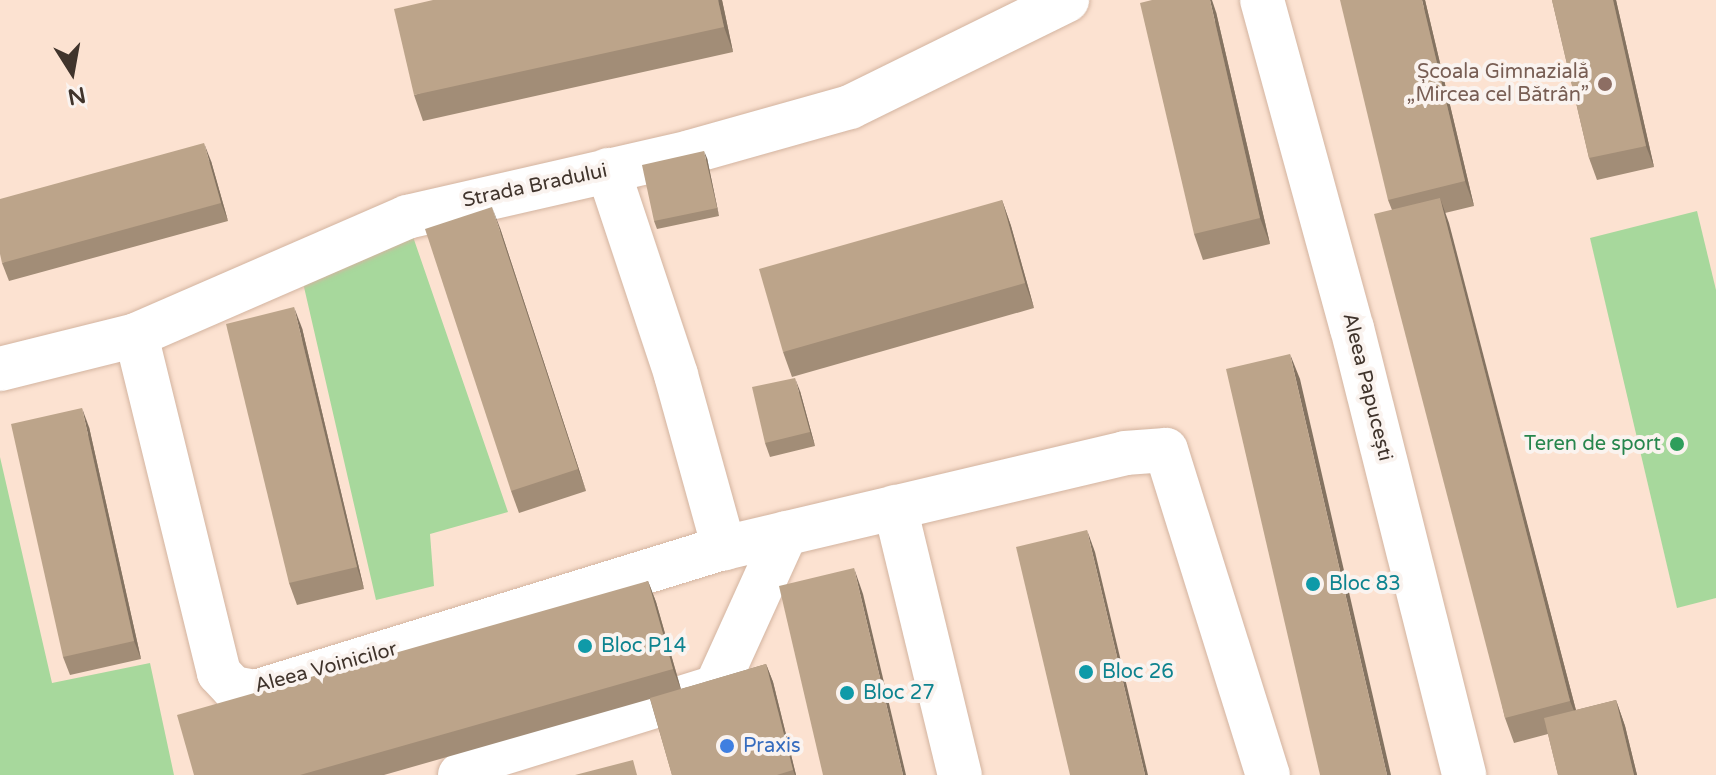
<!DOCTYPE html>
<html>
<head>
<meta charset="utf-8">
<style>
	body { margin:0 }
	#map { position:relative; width:1716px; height:775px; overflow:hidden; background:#fce2d1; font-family:"Varela Round",sans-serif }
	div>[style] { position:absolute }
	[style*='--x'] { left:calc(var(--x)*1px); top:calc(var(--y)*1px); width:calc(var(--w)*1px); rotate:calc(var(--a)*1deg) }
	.green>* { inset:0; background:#a7d89c }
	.roads { filter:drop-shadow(0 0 2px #d3b4a0) drop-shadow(0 0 2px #d3b4a0) }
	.minor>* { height:44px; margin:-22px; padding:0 22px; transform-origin:22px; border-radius:22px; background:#fff }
	.wall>* { inset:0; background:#a28d77 }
	.shaded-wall>* { inset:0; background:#847361 }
	.building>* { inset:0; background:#bca48a }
	.dots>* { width:22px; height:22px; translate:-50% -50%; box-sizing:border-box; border:4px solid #faf3ef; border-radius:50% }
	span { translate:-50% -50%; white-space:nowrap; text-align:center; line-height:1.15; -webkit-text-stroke:8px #faf3ef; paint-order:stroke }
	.education-label { font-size:20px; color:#785e54 }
	.right { translate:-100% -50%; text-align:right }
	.street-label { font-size:20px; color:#40342c }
	.leisure-label { font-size:20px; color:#27864d }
	.culture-label { font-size:20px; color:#0d838f }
	.left { translate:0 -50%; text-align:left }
	.shop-label { font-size:20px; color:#366cbe }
	.north { position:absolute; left:32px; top:32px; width:80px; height:80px; -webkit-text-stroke:6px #faf3ef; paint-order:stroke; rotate:169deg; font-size:22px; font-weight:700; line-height:32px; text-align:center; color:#40342c }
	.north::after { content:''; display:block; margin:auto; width:28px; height:36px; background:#40342c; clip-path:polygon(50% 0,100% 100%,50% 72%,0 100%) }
</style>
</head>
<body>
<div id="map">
	<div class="green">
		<div style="clip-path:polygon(1697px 211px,1716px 290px,1716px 598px,1677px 608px,1590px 238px)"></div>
		<div style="clip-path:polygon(410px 228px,508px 512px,430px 534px,434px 586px,376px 600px,301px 274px)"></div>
		<div style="clip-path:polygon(0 457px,52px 683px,150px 663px,174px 775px,0 775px)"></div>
	</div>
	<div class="roads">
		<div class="minor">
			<div style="--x:1262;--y:0;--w:340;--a:74.7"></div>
			<div style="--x:1352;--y:328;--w:461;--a:75.9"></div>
			<div style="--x:608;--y:170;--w:216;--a:71.6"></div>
			<div style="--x:676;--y:375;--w:180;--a:74.5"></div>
			<div style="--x:136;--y:335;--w:348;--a:76.2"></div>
			<div style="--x:219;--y:673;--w:21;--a:47"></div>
			<div style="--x:233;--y:688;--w:22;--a:10"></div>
			<div style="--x:255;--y:692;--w:491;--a:-17.1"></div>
			<div style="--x:724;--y:548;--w:412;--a:-13.3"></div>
			<div style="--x:1125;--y:453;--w:41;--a:-4.2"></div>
			<div style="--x:1166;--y:450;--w:341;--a:72.6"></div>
			<div style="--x:0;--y:369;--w:140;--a:-14"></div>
			<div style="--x:136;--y:335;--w:296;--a:-23.5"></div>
			<div style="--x:407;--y:217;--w:290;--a:-12.9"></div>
			<div style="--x:690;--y:152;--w:166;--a:-15.7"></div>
			<div style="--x:850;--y:107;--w:242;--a:-26.2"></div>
			<div style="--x:895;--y:507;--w:276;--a:76.4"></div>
			<div style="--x:460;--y:775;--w:32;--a:-32"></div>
			<div style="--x:487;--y:758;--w:240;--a:-17.2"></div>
			<div style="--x:716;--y:687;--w:169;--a:-65.6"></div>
		</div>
	</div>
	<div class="wall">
		<div style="clip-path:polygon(722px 0,733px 52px,423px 121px,414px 95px)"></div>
		<div style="clip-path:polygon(1425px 0,1474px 206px,1445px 213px,1576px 710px,1616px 700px,1625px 726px,1637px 775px,1558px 775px,1548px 734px,1514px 743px,1505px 718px,1392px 210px,1388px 200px)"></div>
		<div style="clip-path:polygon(1552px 0,1616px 0,1654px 167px,1597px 180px,1589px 158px)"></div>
		<div style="clip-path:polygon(1216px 12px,1270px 244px,1203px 260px,1194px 234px)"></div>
		<div style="clip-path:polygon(707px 158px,719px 216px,657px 229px,654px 221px)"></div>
		<div style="clip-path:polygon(211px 161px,228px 221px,9px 281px,2px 263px)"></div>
		<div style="clip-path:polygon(1002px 200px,1011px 226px,1034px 308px,792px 377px,783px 352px)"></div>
		<div style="clip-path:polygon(500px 228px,586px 491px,519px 513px,511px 491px)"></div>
		<div style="clip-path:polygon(302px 328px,364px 589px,297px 605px,289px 583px)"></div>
		<div style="clip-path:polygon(800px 391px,815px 446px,770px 457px,765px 443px)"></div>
		<div style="clip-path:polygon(89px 427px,141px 659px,70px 675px,63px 657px)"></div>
		<div style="clip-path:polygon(648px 581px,656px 602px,681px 689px,766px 664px,773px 682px,796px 775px,672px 775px,650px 699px,384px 775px,194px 775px)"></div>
	</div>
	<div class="shaded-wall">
		<div style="clip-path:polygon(718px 0,722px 0,733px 52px,724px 27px)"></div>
		<div style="clip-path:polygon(1210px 0,1212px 0,1216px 12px,1270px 244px,1260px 218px)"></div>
		<div style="clip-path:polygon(1422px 0,1425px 0,1474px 206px,1465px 181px)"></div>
		<div style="clip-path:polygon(1613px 0,1616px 0,1654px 167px,1646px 146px)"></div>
		<div style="clip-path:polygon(204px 143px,211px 161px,228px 221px,221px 203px)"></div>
		<div style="clip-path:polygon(704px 151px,707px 158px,719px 216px,717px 208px)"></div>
		<div style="clip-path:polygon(1440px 198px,1449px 223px,1580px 726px,1570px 701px)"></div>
		<div style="clip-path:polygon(1002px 200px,1011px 226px,1034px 308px,1025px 283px)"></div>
		<div style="clip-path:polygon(492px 207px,500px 228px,586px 491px,578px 469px)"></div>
		<div style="clip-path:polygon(294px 307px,302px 328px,364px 589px,357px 567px)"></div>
		<div style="clip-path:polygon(1290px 354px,1300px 379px,1391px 775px,1387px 775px)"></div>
		<div style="clip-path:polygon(795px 378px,800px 391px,815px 446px,810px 432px)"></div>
		<div style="clip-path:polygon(82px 408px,89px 427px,141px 659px,134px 641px)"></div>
		<div style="clip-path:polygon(1087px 530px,1095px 552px,1148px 775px,1145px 775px)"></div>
		<div style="clip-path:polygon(854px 568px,863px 594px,906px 775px,903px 775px)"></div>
		<div style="clip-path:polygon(648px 581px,656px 602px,681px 690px,673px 669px)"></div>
		<div style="clip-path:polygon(766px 664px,773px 682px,796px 775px,795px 775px,793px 770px)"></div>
		<div style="clip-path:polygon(1616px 700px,1625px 726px,1637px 775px,1634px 775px)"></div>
	</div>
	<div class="building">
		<div style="clip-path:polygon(433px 0,718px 0,724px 27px,414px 95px,394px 9px)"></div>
		<div style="clip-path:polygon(1152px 0,1210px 0,1260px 218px,1194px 234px,1140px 3px)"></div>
		<div style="clip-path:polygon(1340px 0,1422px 0,1465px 181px,1388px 200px)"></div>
		<div style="clip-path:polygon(1552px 0,1613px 0,1646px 146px,1589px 158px)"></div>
		<div style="clip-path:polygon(204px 143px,221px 203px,2px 263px,0 254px,0 199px)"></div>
		<div style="clip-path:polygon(704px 151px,717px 208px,654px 221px,642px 165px)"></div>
		<div style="clip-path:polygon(1440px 198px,1570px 701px,1505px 718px,1374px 214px)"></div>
		<div style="clip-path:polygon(1002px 200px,1025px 283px,783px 352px,759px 269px)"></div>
		<div style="clip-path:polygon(492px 207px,578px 469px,511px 491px,425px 229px)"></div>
		<div style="clip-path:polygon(294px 307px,357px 567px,289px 583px,226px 324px)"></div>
		<div style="clip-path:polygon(1290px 354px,1387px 775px,1320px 775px,1226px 369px)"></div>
		<div style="clip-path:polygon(795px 378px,810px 432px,765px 443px,752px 387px)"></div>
		<div style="clip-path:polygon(82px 408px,134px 641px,63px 657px,11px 424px)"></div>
		<div style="clip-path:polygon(1087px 530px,1145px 775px,1070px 775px,1016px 547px)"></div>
		<div style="clip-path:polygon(854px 568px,903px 775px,823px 775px,779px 586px)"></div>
		<div style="clip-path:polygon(648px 581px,673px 669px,300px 775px,194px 775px,177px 715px)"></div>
		<div style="clip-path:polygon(766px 664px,793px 770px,777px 775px,672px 775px,650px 698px)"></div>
		<div style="clip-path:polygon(1616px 700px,1634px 775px,1558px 775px,1544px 718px)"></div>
		<div style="clip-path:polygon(633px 760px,637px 775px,575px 775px)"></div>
	</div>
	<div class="dots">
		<div style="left:1605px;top:84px;background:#8d6e63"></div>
		<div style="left:1677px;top:444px;background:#2e9e5b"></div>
		<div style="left:1313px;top:584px;background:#0f9aa8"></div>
		<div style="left:585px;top:646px;background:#0f9aa8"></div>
		<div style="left:1086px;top:672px;background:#0f9aa8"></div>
		<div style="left:847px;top:693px;background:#0f9aa8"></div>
		<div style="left:727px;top:746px;background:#3f7fe0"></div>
	</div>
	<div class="education-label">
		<span class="right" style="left:1589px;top:84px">Școala Gimnazială<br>„Mircea cel Bătrân”</span>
	</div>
	<div class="street-label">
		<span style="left:535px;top:186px;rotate:-12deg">Strada Bradului</span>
		<span style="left:1367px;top:387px;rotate:76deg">Aleea Papucești</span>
		<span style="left:326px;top:668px;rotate:-15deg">Aleea Voinicilor</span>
	</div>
	<div class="leisure-label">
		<span class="right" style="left:1661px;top:444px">Teren de sport</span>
	</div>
	<div class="culture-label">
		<span class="left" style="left:1329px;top:584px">Bloc 83</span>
		<span class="left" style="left:601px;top:646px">Bloc P14</span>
		<span class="left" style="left:1102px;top:672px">Bloc 26</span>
		<span class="left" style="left:863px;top:693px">Bloc 27</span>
	</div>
	<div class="shop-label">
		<span class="left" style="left:743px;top:746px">Praxis</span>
	</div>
	<div class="north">N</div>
</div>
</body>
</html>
